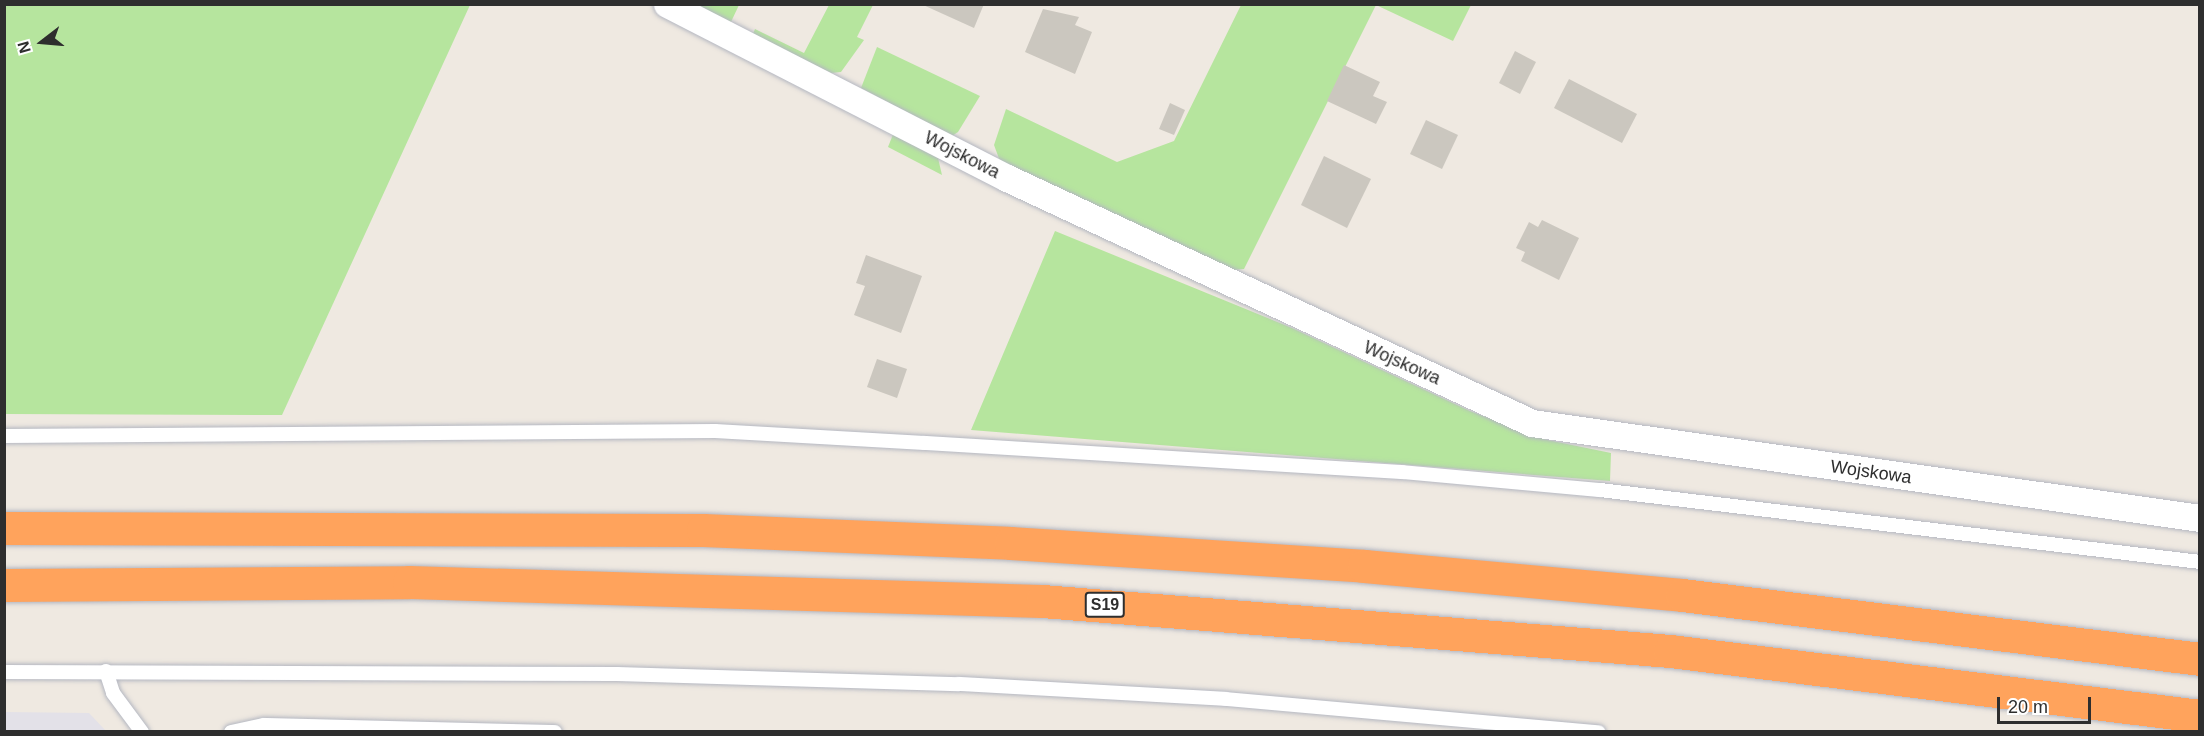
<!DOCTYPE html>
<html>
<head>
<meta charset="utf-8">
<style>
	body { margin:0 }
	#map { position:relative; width:2204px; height:736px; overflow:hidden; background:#efe9e1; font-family:Arial,sans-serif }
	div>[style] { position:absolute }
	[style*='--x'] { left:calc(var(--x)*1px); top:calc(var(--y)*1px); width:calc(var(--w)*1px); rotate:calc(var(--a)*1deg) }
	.industrial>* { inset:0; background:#e3e1e8 }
	.green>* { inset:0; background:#b6e59e }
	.building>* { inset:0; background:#cbc7bf }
	.roads { filter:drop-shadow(0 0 2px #b4b7c1) drop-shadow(0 0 2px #b4b7c1) }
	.lane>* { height:14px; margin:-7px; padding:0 7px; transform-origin:7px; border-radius:7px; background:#fff }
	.street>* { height:27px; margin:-13.5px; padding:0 13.5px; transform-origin:13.5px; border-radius:13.5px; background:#fff }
	.highway>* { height:33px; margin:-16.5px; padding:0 16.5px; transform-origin:16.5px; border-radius:16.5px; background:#ffa35c }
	span { translate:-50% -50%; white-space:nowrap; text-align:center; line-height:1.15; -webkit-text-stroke:4.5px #fff; paint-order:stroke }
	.shield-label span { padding:2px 4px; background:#fff; border:2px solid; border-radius:4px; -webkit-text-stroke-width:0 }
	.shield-label { font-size:16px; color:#2e2e2e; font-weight:700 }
	.street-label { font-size:18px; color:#2e2e2e }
	.frame { position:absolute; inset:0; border:6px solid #2e2e2e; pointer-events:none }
	.north { position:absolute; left:12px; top:12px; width:60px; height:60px; -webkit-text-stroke:4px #fff; paint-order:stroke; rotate:254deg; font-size:16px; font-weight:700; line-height:24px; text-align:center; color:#2e2e2e }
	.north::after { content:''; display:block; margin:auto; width:21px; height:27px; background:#2e2e2e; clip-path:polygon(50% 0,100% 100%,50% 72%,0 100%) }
	.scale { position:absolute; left:1997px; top:697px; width:94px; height:27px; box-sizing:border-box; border:3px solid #2e2e2e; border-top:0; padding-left:8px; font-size:18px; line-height:21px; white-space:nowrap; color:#2e2e2e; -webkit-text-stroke:4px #fff; paint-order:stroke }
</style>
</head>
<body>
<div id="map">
	<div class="industrial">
		<div style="clip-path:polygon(5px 712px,89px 713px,106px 731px,5px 731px)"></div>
	</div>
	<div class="green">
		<div style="clip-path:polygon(5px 4px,470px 5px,282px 415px,5px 414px)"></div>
		<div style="clip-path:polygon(692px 5px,739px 5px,730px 24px)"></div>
		<div style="clip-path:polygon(829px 5px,873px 5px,857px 37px,864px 40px,841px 72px,831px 73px,752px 36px,755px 29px,804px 53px)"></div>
		<div style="clip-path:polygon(1241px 5px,1471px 5px,1453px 41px,1376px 5px,1244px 269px,1232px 270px,1001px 164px,994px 145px,1006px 109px,1117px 162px,1174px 141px)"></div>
		<div style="clip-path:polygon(877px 47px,980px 96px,958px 132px,952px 136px,861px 88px)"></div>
		<div style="clip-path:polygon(894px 132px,938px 158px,942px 175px,888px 147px)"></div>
		<div style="clip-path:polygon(1055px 231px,1292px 328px,1470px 411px,1543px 439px,1611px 453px,1610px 481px,971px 430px)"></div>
	</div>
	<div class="building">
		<div style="clip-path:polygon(921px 4px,984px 4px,974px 28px)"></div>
		<div style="clip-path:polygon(1043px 9px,1079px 17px,1075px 25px,1092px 32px,1075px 74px,1025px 52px)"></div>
		<div style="clip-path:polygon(1515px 51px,1536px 62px,1520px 94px,1499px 83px)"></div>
		<div style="clip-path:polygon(1344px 65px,1380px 82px,1373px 96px,1387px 102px,1376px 124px,1327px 101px)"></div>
		<div style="clip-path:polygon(1569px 79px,1637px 114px,1622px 143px,1554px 108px)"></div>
		<div style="clip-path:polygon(1170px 103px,1185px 110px,1174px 135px,1159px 129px)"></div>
		<div style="clip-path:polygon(1426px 120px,1458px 135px,1442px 169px,1410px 154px)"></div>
		<div style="clip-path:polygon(1324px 156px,1371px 179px,1347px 228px,1301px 205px)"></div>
		<div style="clip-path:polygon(1542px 220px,1579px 238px,1559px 280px,1521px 261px,1525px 252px,1516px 248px,1529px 222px,1538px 227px)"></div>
		<div style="clip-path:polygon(866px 255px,922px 276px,901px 333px,854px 315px,865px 286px,856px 283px)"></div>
		<div style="clip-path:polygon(877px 359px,907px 369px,897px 398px,867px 387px)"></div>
	</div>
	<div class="roads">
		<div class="lane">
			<div style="--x:4;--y:436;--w:711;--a:-0.4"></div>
			<div style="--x:715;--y:431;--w:210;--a:3.3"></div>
			<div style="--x:925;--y:443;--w:478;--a:3.5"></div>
			<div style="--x:1402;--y:472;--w:199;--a:5.2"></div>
			<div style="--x:1600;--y:490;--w:604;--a:6.84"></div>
			<div style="--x:106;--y:671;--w:23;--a:72"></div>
			<div style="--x:113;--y:693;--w:49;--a:53.4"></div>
			<div style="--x:4;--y:672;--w:613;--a:0.19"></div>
			<div style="--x:617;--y:674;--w:342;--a:1.7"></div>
			<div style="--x:959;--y:684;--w:267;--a:3.2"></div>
			<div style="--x:1226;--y:699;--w:374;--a:5.1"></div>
			<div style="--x:231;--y:732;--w:34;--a:-12"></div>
			<div style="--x:264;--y:725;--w:291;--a:1.4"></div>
		</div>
		<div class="street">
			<div style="--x:667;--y:4;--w:382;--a:27.1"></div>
			<div style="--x:1007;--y:178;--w:579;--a:25.02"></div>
			<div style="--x:1532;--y:423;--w:675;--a:8.09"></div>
		</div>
		<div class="highway">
			<div style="--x:4;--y:528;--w:699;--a:0.16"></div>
			<div style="--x:703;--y:530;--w:308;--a:2.4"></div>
			<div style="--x:1011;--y:543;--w:354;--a:3.7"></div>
			<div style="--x:1364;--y:566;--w:319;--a:5.2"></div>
			<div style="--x:1682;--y:595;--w:522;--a:7.04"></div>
			<div style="--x:4;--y:585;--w:405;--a:-0.4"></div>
			<div style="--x:409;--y:582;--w:633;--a:1.72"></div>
			<div style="--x:1042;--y:601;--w:630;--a:4.55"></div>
			<div style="--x:1670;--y:651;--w:534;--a:6.99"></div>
		</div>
	</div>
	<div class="shield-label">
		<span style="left:1105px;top:605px">S19</span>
	</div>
	<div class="street-label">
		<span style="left:962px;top:155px;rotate:27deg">Wojskowa</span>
		<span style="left:1402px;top:363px;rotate:24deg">Wojskowa</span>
		<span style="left:1871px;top:472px;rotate:8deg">Wojskowa</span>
	</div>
	<div class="frame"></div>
	<div class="north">N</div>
	<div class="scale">20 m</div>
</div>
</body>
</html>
